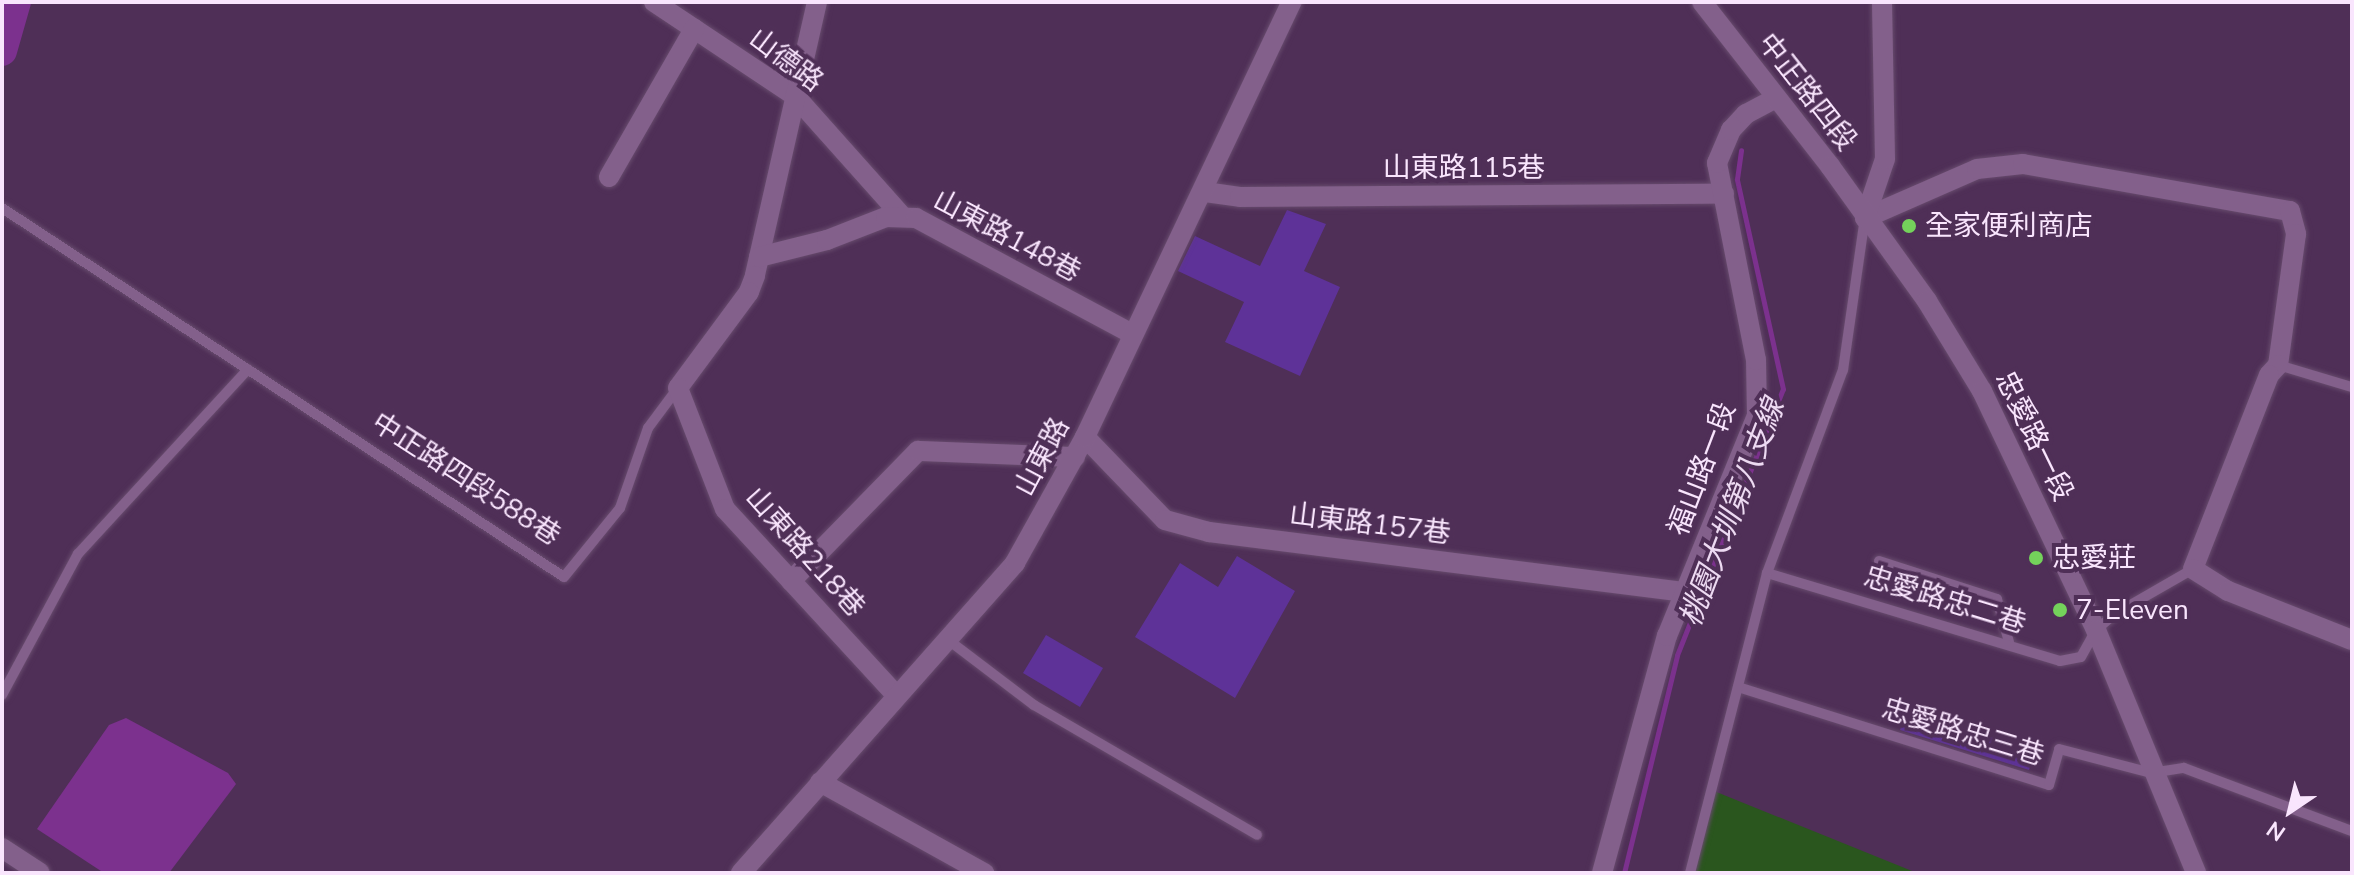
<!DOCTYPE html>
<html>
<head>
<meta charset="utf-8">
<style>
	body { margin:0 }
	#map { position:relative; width:2354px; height:875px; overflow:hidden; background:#4f2f57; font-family:"Nunito Sans","Noto Sans TC",sans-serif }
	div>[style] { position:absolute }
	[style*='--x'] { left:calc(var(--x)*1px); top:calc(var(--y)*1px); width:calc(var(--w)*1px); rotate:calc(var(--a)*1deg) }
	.green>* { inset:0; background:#2a561e }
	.water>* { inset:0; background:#7c318e }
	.stream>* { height:5px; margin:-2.5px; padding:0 2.5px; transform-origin:2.5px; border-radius:2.5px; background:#7c318e }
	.river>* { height:30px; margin:-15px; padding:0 15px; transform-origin:15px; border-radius:15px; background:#7c318e }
	.building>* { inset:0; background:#5e3298 }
	.roads { filter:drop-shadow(0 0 2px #674b6d) drop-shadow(0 0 2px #674b6d) }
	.service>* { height:10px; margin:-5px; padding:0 5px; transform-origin:5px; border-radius:5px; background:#83608b }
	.minor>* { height:20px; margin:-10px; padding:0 10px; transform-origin:10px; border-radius:10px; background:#83608b }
	.tertiary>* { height:20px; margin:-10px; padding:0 10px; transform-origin:10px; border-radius:10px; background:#83608b }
	.secondary>* { height:20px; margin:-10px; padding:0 10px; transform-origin:10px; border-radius:10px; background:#83608b }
	.dots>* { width:22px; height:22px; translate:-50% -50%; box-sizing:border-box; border:4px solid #4f2f57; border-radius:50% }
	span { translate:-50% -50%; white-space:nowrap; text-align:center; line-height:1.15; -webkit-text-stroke:8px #4f2f57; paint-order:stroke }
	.street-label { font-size:28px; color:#f9e5fd }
	.poi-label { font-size:28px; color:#f9e5fd }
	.left { translate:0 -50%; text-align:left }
	.water-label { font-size:30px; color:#eddaf2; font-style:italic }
	.frame { position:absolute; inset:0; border:4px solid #f9e5fd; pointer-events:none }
	.north { position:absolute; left:2250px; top:771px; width:80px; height:80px; -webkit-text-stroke:6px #4f2f57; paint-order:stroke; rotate:215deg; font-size:22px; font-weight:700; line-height:32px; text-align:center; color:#f9e5fd }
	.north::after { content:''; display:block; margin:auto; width:28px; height:36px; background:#f9e5fd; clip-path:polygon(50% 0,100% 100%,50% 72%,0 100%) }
</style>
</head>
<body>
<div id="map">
	<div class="green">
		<div style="clip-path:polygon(1709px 789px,1917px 873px,1688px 873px)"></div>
	</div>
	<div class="water">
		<div style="clip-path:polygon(126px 718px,228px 773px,236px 784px,169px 873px,104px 873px,37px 829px,109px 725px)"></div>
	</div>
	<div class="stream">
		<div style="--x:1624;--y:873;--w:224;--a:-76.3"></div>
		<div style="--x:1677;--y:655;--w:286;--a:-68.3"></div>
		<div style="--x:1783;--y:389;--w:215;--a:-102.4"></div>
		<div style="--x:1737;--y:179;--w:29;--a:-82"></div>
	</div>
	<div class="river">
		<div style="--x:2;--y:51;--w:51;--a:-74.1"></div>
	</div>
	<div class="building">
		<div style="clip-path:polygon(1287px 210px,1326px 224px,1304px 271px,1340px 287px,1300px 376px,1225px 342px,1244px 302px,1178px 271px,1195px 236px,1260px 266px)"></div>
		<div style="clip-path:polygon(1237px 556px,1295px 591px,1235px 698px,1135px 637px,1180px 563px,1218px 587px)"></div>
		<div style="clip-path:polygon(1046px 635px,1103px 668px,1080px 707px,1023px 673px)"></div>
		<div style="clip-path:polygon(1906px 710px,2035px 751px,2029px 770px,1900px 730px)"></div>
	</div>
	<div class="roads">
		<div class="service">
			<div style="--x:2;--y:208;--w:672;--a:33.29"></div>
			<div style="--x:564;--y:577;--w:89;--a:-50.9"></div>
			<div style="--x:620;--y:508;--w:85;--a:-70.7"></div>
			<div style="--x:648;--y:428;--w:49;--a:-53.4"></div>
			<div style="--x:2278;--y:365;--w:77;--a:16.6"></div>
			<div style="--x:1879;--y:561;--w:124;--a:17.9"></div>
			<div style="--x:1997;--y:599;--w:45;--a:74.4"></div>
			<div style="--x:1767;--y:573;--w:306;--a:16.7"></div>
			<div style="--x:2060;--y:661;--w:21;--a:-11"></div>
			<div style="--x:2081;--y:657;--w:31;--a:-61"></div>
			<div style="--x:2096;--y:630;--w:23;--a:-41"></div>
			<div style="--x:2113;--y:615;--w:92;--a:-29.9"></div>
			<div style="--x:947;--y:639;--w:109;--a:37.2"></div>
			<div style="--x:1034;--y:705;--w:258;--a:30.2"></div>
			<div style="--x:1738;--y:687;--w:326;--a:17.5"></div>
			<div style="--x:2049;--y:785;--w:37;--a:-74"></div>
			<div style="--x:2059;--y:749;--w:95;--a:14.6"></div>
			<div style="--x:2151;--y:773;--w:33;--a:-9"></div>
			<div style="--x:2184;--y:768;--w:179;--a:20.6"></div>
			<div style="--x:2;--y:695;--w:160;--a:-61.7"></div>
			<div style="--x:78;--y:554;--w:251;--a:-47.4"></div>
			<div style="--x:1690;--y:873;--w:310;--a:-75.6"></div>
			<div style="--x:1767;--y:573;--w:217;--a:-69.5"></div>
			<div style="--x:1843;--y:370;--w:154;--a:-81.8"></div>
		</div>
		<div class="minor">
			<div style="--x:654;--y:2;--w:169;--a:33.7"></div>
			<div style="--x:795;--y:96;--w:159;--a:48.3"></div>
			<div style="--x:817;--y:2;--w:281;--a:102.8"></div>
			<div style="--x:755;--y:276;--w:17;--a:111"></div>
			<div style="--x:749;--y:292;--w:119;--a:126.5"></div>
			<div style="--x:678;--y:388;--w:130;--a:68.8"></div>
			<div style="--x:725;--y:509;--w:253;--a:47.4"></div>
			<div style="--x:609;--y:177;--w:171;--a:-60.1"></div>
			<div style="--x:1205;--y:192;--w:35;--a:8"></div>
			<div style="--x:1240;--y:197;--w:484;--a:-0.4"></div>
			<div style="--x:1865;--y:218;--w:122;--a:-23.6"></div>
			<div style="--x:1977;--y:169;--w:46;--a:-6.2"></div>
			<div style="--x:2023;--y:164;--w:271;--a:10"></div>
			<div style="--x:2290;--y:211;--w:24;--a:75"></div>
			<div style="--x:2296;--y:234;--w:132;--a:97.8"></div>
			<div style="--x:2278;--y:365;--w:13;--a:132"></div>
			<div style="--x:2269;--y:375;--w:208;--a:111.4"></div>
			<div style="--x:2193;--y:569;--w:41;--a:32.2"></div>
			<div style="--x:2228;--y:591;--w:133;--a:21.6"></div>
			<div style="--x:759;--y:257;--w:70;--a:-14"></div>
			<div style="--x:827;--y:240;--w:63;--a:-21.3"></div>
			<div style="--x:886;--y:217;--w:30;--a:2"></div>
			<div style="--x:916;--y:218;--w:245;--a:28.2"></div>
			<div style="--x:1085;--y:437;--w:115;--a:46.1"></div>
			<div style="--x:1165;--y:520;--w:46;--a:15.3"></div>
			<div style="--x:1209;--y:532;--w:478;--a:7.2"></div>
			<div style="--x:791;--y:581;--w:182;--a:-45.7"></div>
			<div style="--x:918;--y:451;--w:157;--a:2.2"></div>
			<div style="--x:820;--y:782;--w:188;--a:29"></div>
			<div style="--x:2;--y:848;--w:45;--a:33.3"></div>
		</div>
		<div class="tertiary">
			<div style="--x:1865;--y:218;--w:62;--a:-71.3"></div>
			<div style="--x:1885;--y:159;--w:157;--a:-91.1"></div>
			<div style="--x:741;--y:873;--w:414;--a:-48.5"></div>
			<div style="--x:1015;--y:563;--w:144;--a:-60.9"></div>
			<div style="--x:1085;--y:437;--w:482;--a:-64.6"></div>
			<div style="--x:1602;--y:873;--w:246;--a:-74.7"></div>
			<div style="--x:1667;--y:636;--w:238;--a:-67.8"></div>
			<div style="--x:1757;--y:416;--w:56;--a:-91"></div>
			<div style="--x:1756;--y:360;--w:201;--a:-101.2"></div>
			<div style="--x:1717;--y:163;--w:36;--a:-67"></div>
			<div style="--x:1731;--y:130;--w:22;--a:-47"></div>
			<div style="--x:1746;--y:114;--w:32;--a:-28"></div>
		</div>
		<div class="secondary">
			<div style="--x:1702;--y:2;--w:208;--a:52"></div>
			<div style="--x:1830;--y:166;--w:166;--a:54.3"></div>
			<div style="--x:1927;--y:301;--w:105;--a:58.6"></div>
			<div style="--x:1982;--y:391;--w:265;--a:64.5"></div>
			<div style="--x:2096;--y:630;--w:263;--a:67.6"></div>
		</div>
	</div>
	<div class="dots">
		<div style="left:1909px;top:226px;background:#74d25b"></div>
		<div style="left:2036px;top:558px;background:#74d25b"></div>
		<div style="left:2060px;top:610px;background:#74d25b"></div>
	</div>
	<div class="street-label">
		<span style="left:786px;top:60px;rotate:37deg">山德路</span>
		<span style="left:1807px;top:92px;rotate:52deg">中正路四段</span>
		<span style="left:1464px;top:168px">山東路115巷</span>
		<span style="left:1007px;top:236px;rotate:28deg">山東路148巷</span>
		<span style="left:2034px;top:436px;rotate:64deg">忠愛路一段</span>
		<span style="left:1042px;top:457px;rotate:-62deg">山東路</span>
		<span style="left:1702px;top:469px;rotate:-69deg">福山路一段</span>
		<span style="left:466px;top:479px;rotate:33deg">中正路四段588巷</span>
		<span style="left:1370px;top:524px;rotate:7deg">山東路157巷</span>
		<span style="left:805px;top:552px;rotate:48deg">山東路218巷</span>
		<span style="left:1945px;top:600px;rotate:17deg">忠愛路忠二巷</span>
		<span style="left:1963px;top:732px;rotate:17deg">忠愛路忠三巷</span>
	</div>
	<div class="poi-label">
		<span class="left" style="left:1925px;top:226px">全家便利商店</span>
		<span class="left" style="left:2052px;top:558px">忠愛莊</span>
		<span class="left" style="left:2076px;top:610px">7-Eleven</span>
	</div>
	<div class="water-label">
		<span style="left:1733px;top:513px;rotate:-69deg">桃園大圳第八支線</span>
	</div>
	<div class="frame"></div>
	<div class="north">N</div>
</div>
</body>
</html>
